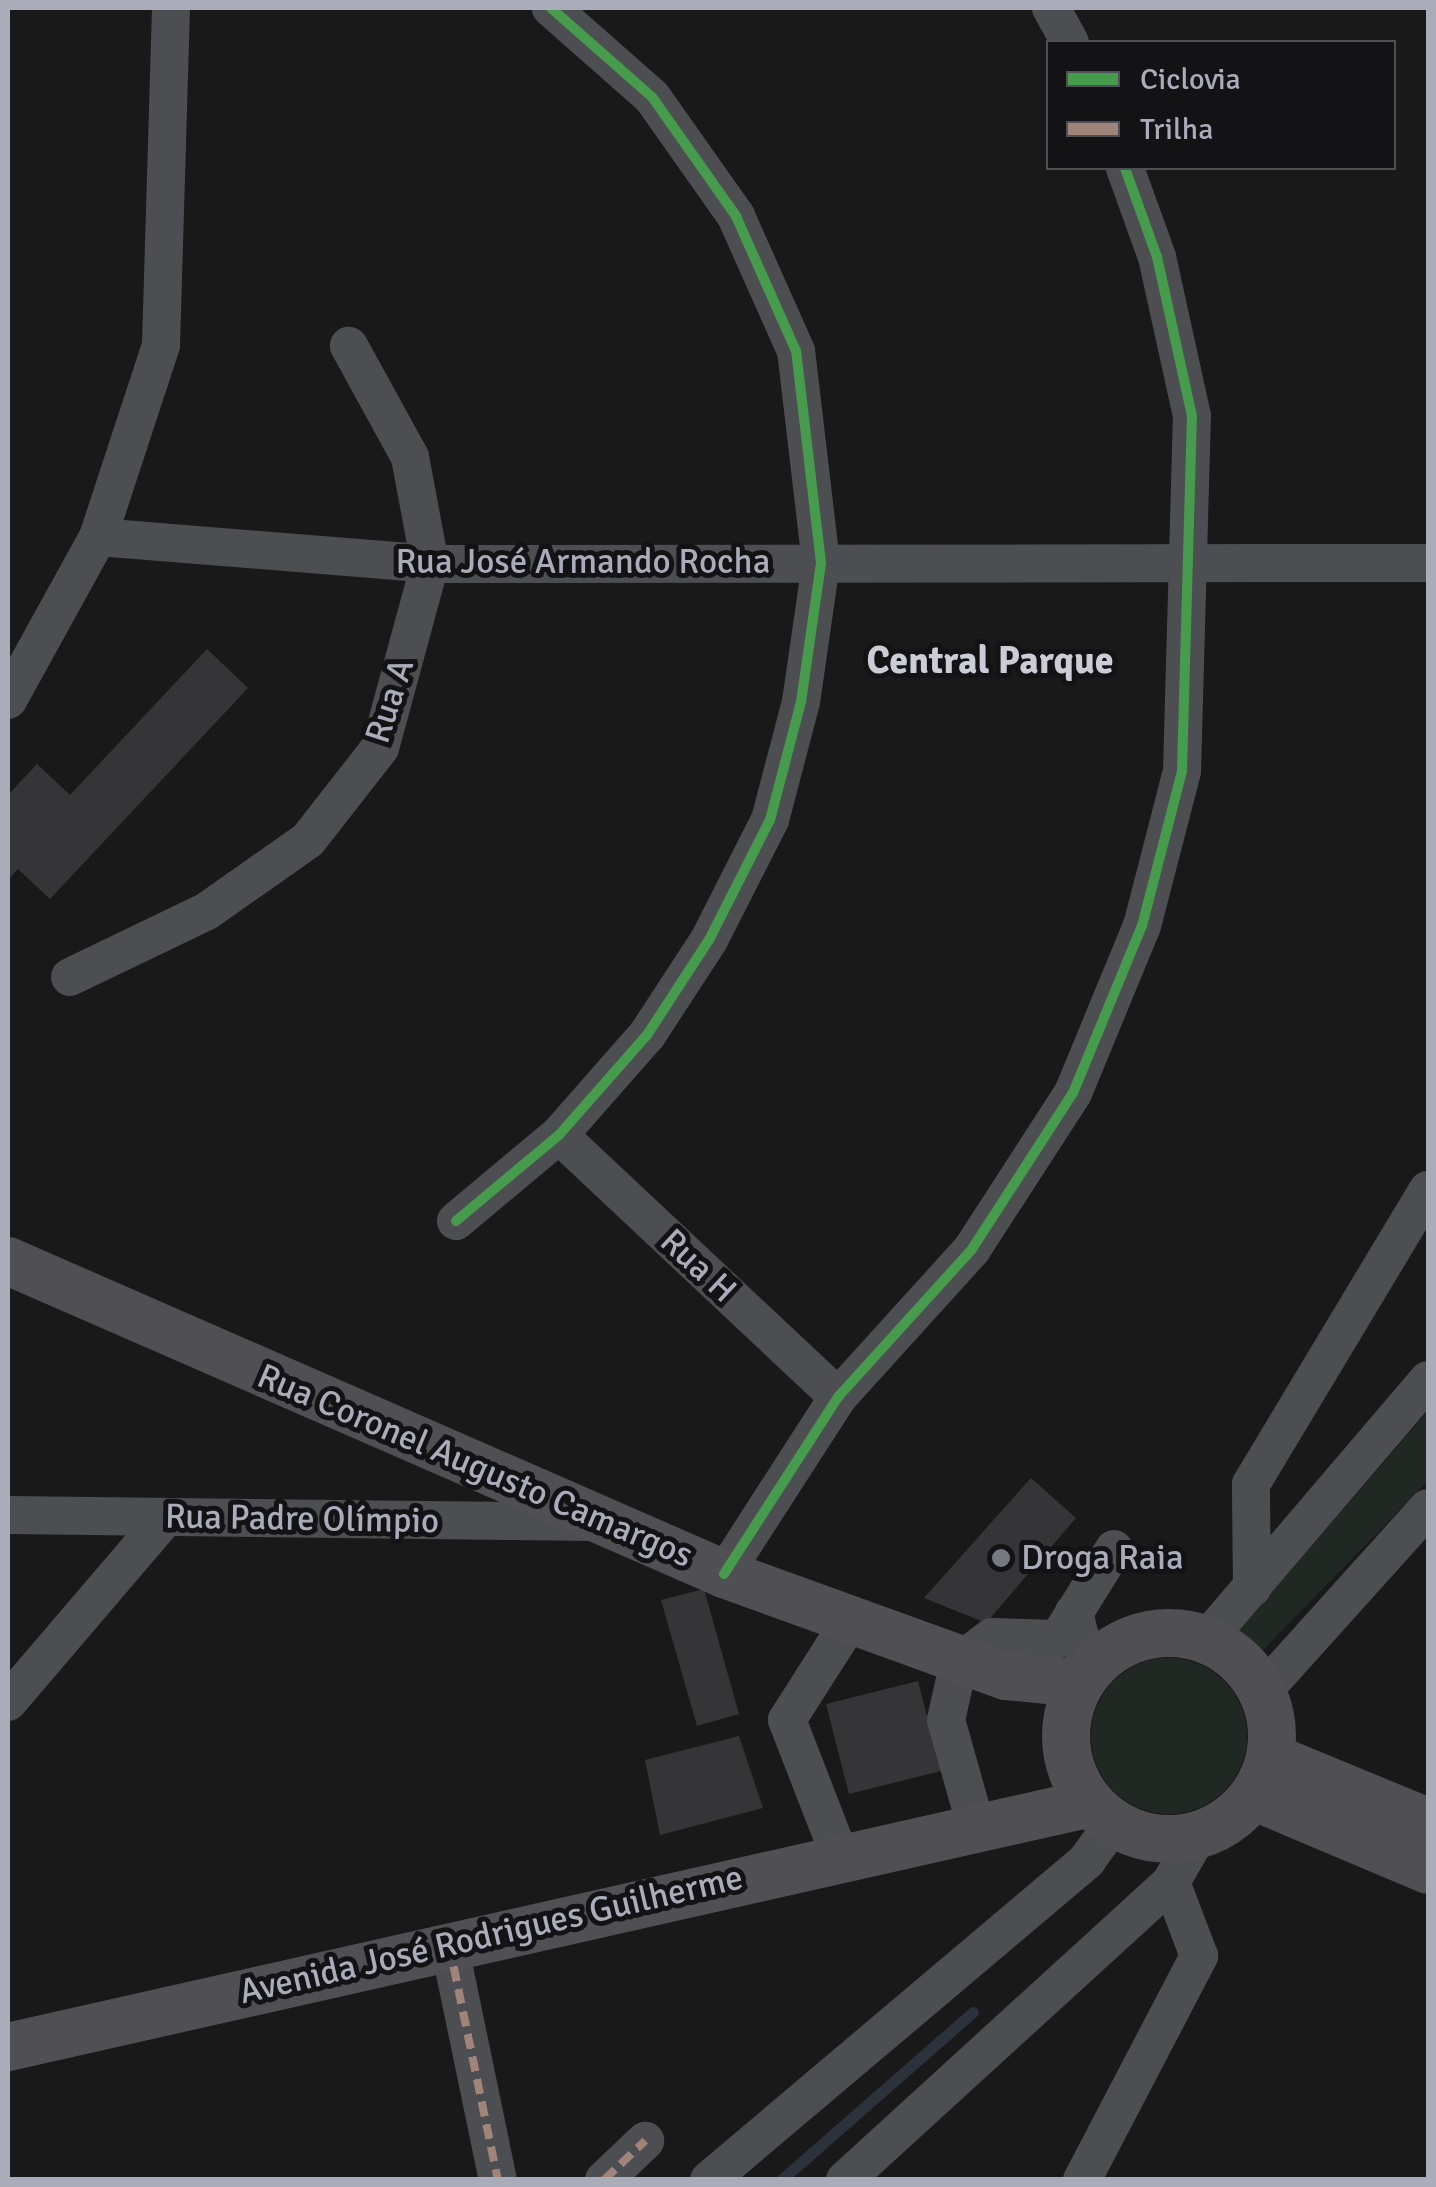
<!DOCTYPE html>
<html>
<head>
<meta charset="utf-8">
<style>
	body { margin:0 }
	#map { position:relative; width:1436px; height:2187px; overflow:hidden; background:#191919; font-family:Signika,sans-serif }
	div>[style] { position:absolute }
	[style*='--x'] { left:calc(var(--x)*1px); top:calc(var(--y)*1px); width:calc(var(--w)*1px); rotate:calc(var(--a)*1deg) }
	.green>* { inset:0; background:#202823 }
	.round { border-radius:50% }
	.stream>* { height:11px; margin:-5.5px; padding:0 5.5px; transform-origin:5.5px; border-radius:5.5px; background:#2b323b }
	.building>* { inset:0; background:#353537 }
	.minor>* { height:38px; margin:-19px; padding:0 19px; transform-origin:19px; border-radius:19px; background:#4d4e52 }
	.major>* { height:48px; margin:-24px; padding:0 24px; transform-origin:24px; border-radius:24px; background:#4f4f54 }
	.major>.ring { margin:-24px; padding:0; box-sizing:content-box; background:none; border:48px solid #4f4f54; border-radius:50% }
	.quiet>* { height:8px; margin-top:-4px; transform-origin:0; background:repeating-linear-gradient(90deg,#a18479 0 15px,transparent 0 23px) }
	.cycleway>* { height:10px; margin:-5px; padding:0 5px; transform-origin:5px; border-radius:5px; background:#469c4c }
	.dots>* { width:28px; height:28px; translate:-50% -50%; box-sizing:border-box; border:5px solid #131315; border-radius:50% }
	span { translate:-50% -50%; white-space:nowrap; text-align:center; line-height:1.15; -webkit-text-stroke:10px #131315; paint-order:stroke }
	.street-label { font-size:35px; color:#aaacba }
	.poi-label { font-size:35px; color:#aaacba }
	.left { translate:0 -50%; text-align:left }
	.neighbourhood-label { font-size:38px; color:#cbccd6; font-weight:700 }
	.frame { position:absolute; inset:0; border:10px solid #aaacba; pointer-events:none }
	.legend { position:absolute; left:1046px; top:40px; width:350px; height:130px; box-sizing:border-box; background:#131315; border:2px solid #4f5057; margin:0; padding:12px 18px; list-style:none; font-size:30px; color:#aaacba }
	.legend li { display:flex; align-items:center; gap:20px; height:50px }
	.legend b { width:50px; border:2px solid #4f5057 }
</style>
</head>
<body>
<div id="map">
	<div class="green">
		<div style="clip-path:polygon(1428px 1411px,1428px 1481px,1262px 1651px,1229px 1623px,1310px 1548px)"></div>
		<div class="round" style="left:1091px;top:1658px;width:156px;height:156px"></div>
	</div>
	<div class="stream">
		<div style="--x:781;--y:2180;--w:255;--a:-41.2"></div>
	</div>
	<div class="building">
		<div style="clip-path:polygon(207px 649px,248px 688px,50px 899px,18px 869px,8px 880px,8px 795px,37px 764px,70px 795px)"></div>
		<div style="clip-path:polygon(1031px 1478px,1076px 1518px,986px 1623px,924px 1598px)"></div>
		<div style="clip-path:polygon(704px 1589px,739px 1714px,697px 1726px,661px 1600px)"></div>
		<div style="clip-path:polygon(918px 1681px,941px 1771px,849px 1794px,826px 1704px)"></div>
		<div style="clip-path:polygon(739px 1736px,763px 1808px,660px 1835px,645px 1760px)"></div>
	</div>
	<div class="minor">
		<div style="--x:1051;--y:8;--w:39;--a:61"></div>
		<div style="--x:98;--y:537;--w:333;--a:4.6"></div>
		<div style="--x:430;--y:564;--w:998;--a:-0.06"></div>
		<div style="--x:8;--y:700;--w:186;--a:-61.1"></div>
		<div style="--x:98;--y:537;--w:202;--a:-71.8"></div>
		<div style="--x:161;--y:345;--w:337;--a:-88.3"></div>
		<div style="--x:70;--y:977;--w:152;--a:-25.7"></div>
		<div style="--x:207;--y:911;--w:123;--a:-35.1"></div>
		<div style="--x:308;--y:840;--w:117;--a:-52"></div>
		<div style="--x:380;--y:748;--w:191;--a:-74.8"></div>
		<div style="--x:430;--y:564;--w:109;--a:-100.6"></div>
		<div style="--x:410;--y:457;--w:127;--a:-118.8"></div>
		<div style="--x:559;--y:1135;--w:383;--a:43.2"></div>
		<div style="--x:456;--y:1221;--w:134;--a:-39.9"></div>
		<div style="--x:559;--y:1135;--w:133;--a:-48.7"></div>
		<div style="--x:647;--y:1035;--w:113;--a:-56.9"></div>
		<div style="--x:709;--y:940;--w:135;--a:-63.1"></div>
		<div style="--x:770;--y:820;--w:122;--a:-75.3"></div>
		<div style="--x:801;--y:702;--w:140;--a:-81.8"></div>
		<div style="--x:821;--y:563;--w:213;--a:-96.7"></div>
		<div style="--x:796;--y:351;--w:148;--a:-114"></div>
		<div style="--x:736;--y:216;--w:146;--a:-125.2"></div>
		<div style="--x:652;--y:97;--w:135;--a:-138.6"></div>
		<div style="--x:8;--y:1515;--w:587;--a:0.68"></div>
		<div style="--x:724;--y:1574;--w:211;--a:-57.2"></div>
		<div style="--x:838;--y:1397;--w:200;--a:-47.8"></div>
		<div style="--x:972;--y:1249;--w:186;--a:-57.1"></div>
		<div style="--x:1073;--y:1093;--w:181;--a:-67.6"></div>
		<div style="--x:1142;--y:926;--w:160;--a:-75.5"></div>
		<div style="--x:1182;--y:771;--w:355;--a:-88.4"></div>
		<div style="--x:1192;--y:416;--w:163;--a:-102.4"></div>
		<div style="--x:1157;--y:257;--w:95;--a:-109.8"></div>
		<div style="--x:1252;--y:1588;--w:104;--a:-90.6"></div>
		<div style="--x:1251;--y:1484;--w:343;--a:-59"></div>
		<div style="--x:1074;--y:1612;--w:60;--a:76.4"></div>
		<div style="--x:1206;--y:1640;--w:342;--a:-49.5"></div>
		<div style="--x:1263;--y:1691;--w:246;--a:-48"></div>
		<div style="--x:8;--y:1702;--w:242;--a:-49.5"></div>
		<div style="--x:975;--y:1823;--w:107;--a:-105.7"></div>
		<div style="--x:946;--y:1720;--w:59;--a:-77.4"></div>
		<div style="--x:959;--y:1662;--w:41;--a:-37.1"></div>
		<div style="--x:992;--y:1637;--w:66;--a:1.7"></div>
		<div style="--x:1058;--y:1639;--w:106;--a:-58.1"></div>
		<div style="--x:839;--y:1854;--w:144;--a:-111.2"></div>
		<div style="--x:787;--y:1720;--w:117;--a:-57.5"></div>
		<div style="--x:449;--y:1944;--w:241;--a:78.3"></div>
		<div style="--x:604;--y:2180;--w:57;--a:-43.6"></div>
		<div style="--x:709;--y:2180;--w:495;--a:-40.2"></div>
		<div style="--x:1087;--y:1860;--w:46;--a:-53.9"></div>
		<div style="--x:845;--y:2180;--w:442;--a:-42.4"></div>
		<div style="--x:1171;--y:1882;--w:52;--a:-60"></div>
		<div style="--x:1082;--y:2180;--w:253;--a:-62.4"></div>
		<div style="--x:1199;--y:1956;--w:79;--a:-110.7"></div>
	</div>
	<div class="major">
		<div style="--x:8;--y:1261;--w:781;--a:23.61"></div>
		<div style="--x:724;--y:1574;--w:300;--a:19.9"></div>
		<div style="--x:1006;--y:1676;--w:72;--a:5.6"></div>
		<div class="ring" style="left:1066px;top:1633px;width:158px;height:158px"></div>
		<div style="--x:1270;--y:1757;--w:171;--a:22.4"></div>
		<div style="--x:1253;--y:1796;--w:190;--a:22.9"></div>
		<div style="--x:8;--y:2047;--w:1110;--a:-12.7"></div>
	</div>
	<div class="quiet">
		<div style="--x:449;--y:1944;--w:241;--a:78.3"></div>
		<div style="--x:604;--y:2180;--w:57;--a:-43.6"></div>
	</div>
	<div class="cycleway">
		<div style="--x:456;--y:1221;--w:134;--a:-39.9"></div>
		<div style="--x:559;--y:1135;--w:133;--a:-48.7"></div>
		<div style="--x:647;--y:1035;--w:113;--a:-56.9"></div>
		<div style="--x:709;--y:940;--w:135;--a:-63.1"></div>
		<div style="--x:770;--y:820;--w:122;--a:-75.3"></div>
		<div style="--x:801;--y:702;--w:140;--a:-81.8"></div>
		<div style="--x:821;--y:563;--w:213;--a:-96.7"></div>
		<div style="--x:796;--y:351;--w:148;--a:-114"></div>
		<div style="--x:736;--y:216;--w:146;--a:-125.2"></div>
		<div style="--x:652;--y:97;--w:135;--a:-138.6"></div>
		<div style="--x:724;--y:1574;--w:211;--a:-57.2"></div>
		<div style="--x:838;--y:1397;--w:200;--a:-47.8"></div>
		<div style="--x:972;--y:1249;--w:186;--a:-57.1"></div>
		<div style="--x:1073;--y:1093;--w:181;--a:-67.6"></div>
		<div style="--x:1142;--y:926;--w:160;--a:-75.5"></div>
		<div style="--x:1182;--y:771;--w:355;--a:-88.4"></div>
		<div style="--x:1192;--y:416;--w:163;--a:-102.4"></div>
		<div style="--x:1157;--y:257;--w:95;--a:-109.8"></div>
	</div>
	<div class="dots">
		<div style="left:1001px;top:1558px;background:#777982"></div>
	</div>
	<div class="street-label">
		<span style="left:583px;top:562px">Rua José Armando Rocha</span>
		<span style="left:390px;top:701px;rotate:-72deg">Rua A</span>
		<span style="left:698px;top:1266px;rotate:43deg">Rua H</span>
		<span style="left:475px;top:1466px;rotate:23deg">Rua Coronel Augusto Camargos</span>
		<span style="left:302px;top:1519px;rotate:1deg">Rua Padre Olímpio</span>
		<span style="left:491px;top:1935px;rotate:-13deg">Avenida José Rodrigues Guilherme</span>
	</div>
	<div class="poi-label">
		<span class="left" style="left:1021px;top:1558px">Droga Raia</span>
	</div>
	<div class="neighbourhood-label">
		<span style="left:990px;top:661px">Central Parque</span>
	</div>
	<div class="frame"></div>
	<ul class="legend">
	<li><b style="height:12px;background:#469c4c"></b>Ciclovia</li>
	<li><b style="height:12px;background:#a18479"></b>Trilha</li>
	</ul>
</div>
</body>
</html>
